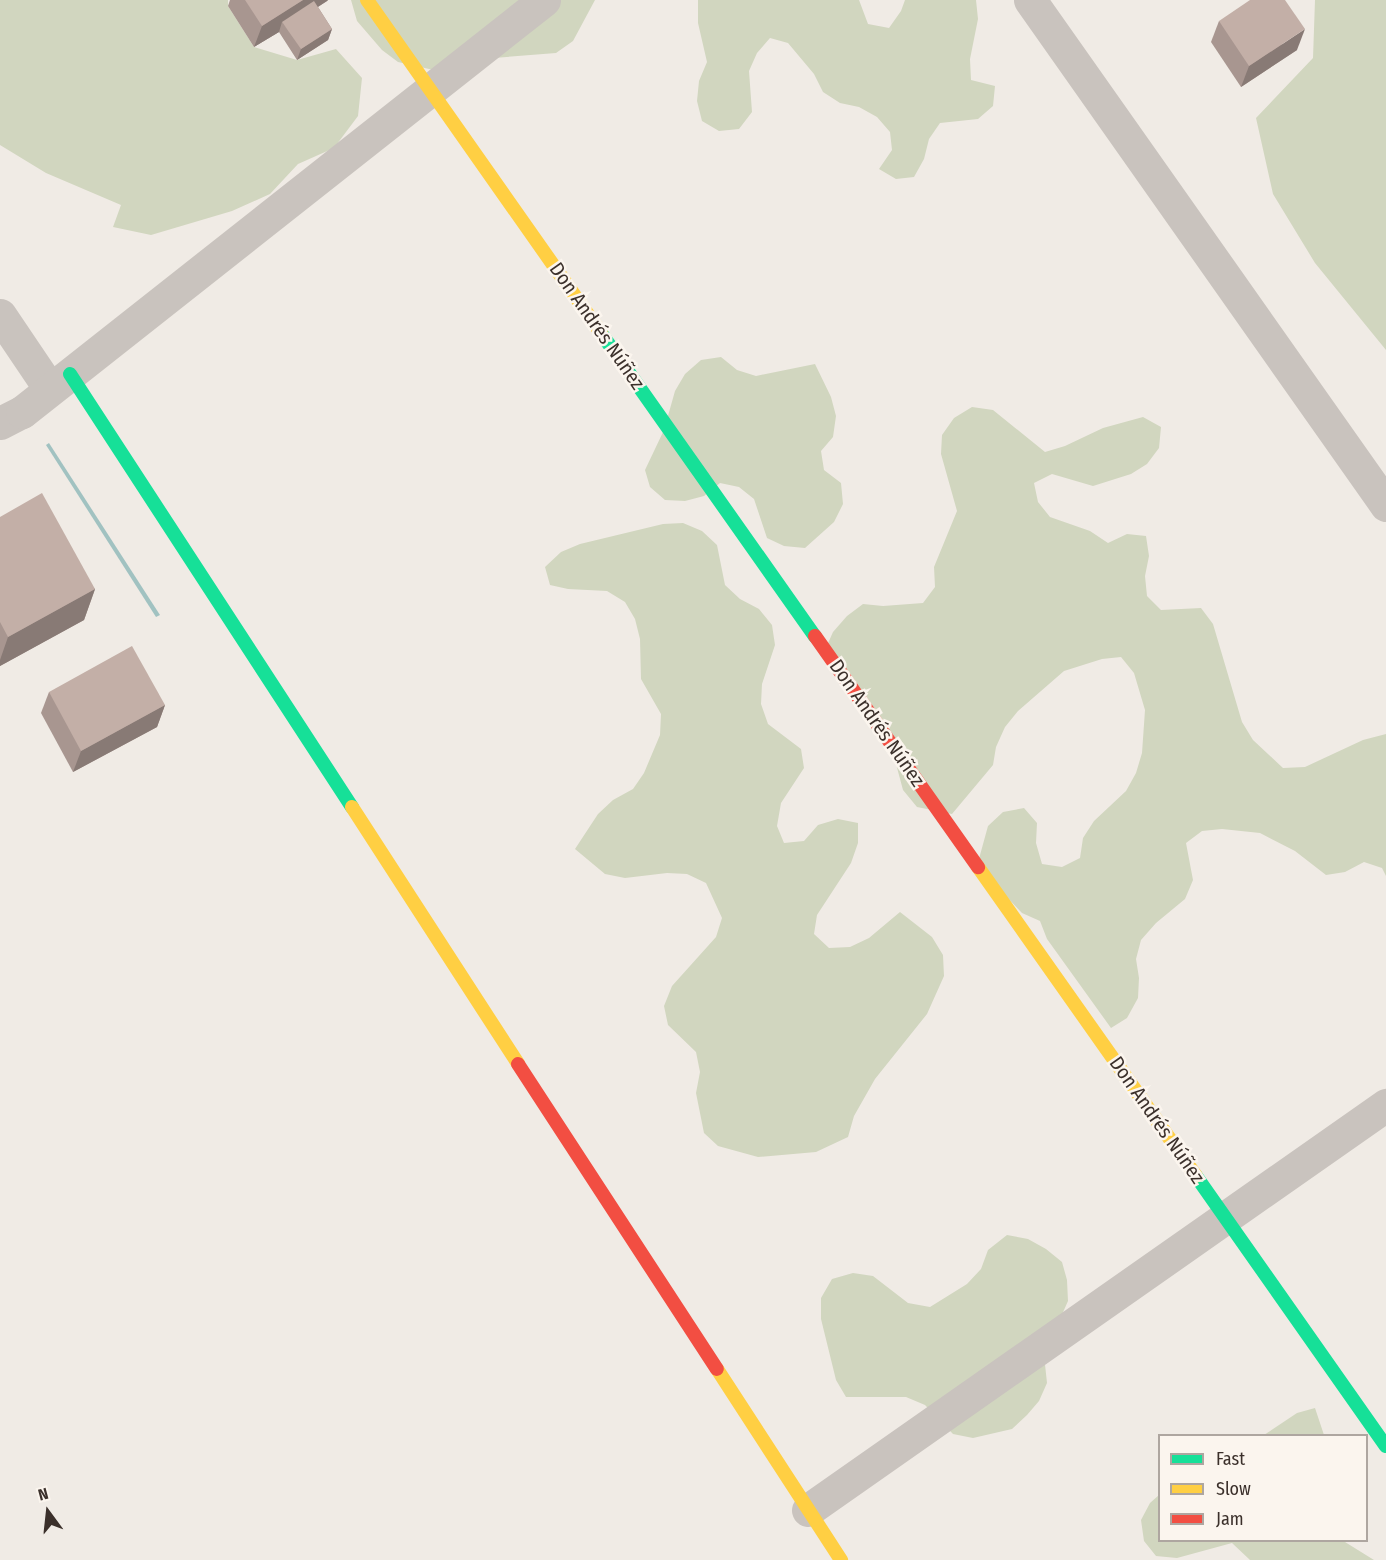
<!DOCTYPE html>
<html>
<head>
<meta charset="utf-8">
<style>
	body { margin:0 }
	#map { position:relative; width:1386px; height:1560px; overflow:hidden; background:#f0ebe5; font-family:"Fira Sans Condensed",sans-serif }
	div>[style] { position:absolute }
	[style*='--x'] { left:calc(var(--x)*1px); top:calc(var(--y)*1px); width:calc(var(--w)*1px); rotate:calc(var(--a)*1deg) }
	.green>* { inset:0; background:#d1d6bf }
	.water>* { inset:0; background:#a1c2c1 }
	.street>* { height:33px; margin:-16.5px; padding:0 16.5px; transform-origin:16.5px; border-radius:16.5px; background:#c9c3be }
	.fast>* { height:14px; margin:-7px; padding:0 7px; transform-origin:7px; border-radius:7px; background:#16e098 }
	.slow>* { height:14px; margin:-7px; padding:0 7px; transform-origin:7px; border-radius:7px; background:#ffcf43 }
	.jam>* { height:14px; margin:-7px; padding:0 7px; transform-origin:7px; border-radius:7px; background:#f24e42 }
	.wall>* { inset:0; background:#a89690 }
	.shaded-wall>* { inset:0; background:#887a75 }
	.building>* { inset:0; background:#c3afa7 }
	span { translate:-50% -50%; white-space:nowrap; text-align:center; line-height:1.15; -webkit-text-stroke:5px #fbf5ee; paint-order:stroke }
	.street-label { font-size:20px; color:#3b302b }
	.legend { position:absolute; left:1158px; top:1434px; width:210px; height:108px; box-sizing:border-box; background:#fbf5ee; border:2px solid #aea6a0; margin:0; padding:8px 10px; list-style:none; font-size:18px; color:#3b302b }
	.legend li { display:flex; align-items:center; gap:12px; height:30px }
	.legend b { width:30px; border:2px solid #aea6a0 }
	.north { position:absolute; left:18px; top:1482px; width:60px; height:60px; -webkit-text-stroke:4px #fbf5ee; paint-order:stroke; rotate:345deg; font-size:16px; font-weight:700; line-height:24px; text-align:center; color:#3b302b }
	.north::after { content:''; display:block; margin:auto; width:21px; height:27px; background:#3b302b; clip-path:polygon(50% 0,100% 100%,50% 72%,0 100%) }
</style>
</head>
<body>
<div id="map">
	<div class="green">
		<div style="clip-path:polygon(0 0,228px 0,228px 6px,254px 47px,297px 60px,336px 49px,362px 78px,358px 116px,334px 148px,298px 164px,270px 194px,232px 211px,151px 235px,113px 227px,121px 205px,46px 173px,0 145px)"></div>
		<div style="clip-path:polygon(351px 0,595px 0,573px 41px,556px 53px,494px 58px,438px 71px,398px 62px,382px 50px,357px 21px)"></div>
		<div style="clip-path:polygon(698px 0,859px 0,868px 24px,889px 28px,901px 11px,905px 0,976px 0,978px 19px,970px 59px,971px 80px,995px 86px,993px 106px,978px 119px,940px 123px,929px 139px,924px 159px,914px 177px,896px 179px,879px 169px,892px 150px,890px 132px,877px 117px,859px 107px,840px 103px,823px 92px,814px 74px,788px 43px,770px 38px,757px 53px,749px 71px,752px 112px,739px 129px,719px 131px,702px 121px,697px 101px,699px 81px,707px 62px,698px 23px)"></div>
		<div style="clip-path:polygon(1315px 0,1386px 0,1386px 350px,1315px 263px,1273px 194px,1256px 118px,1313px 58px)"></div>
		<div style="clip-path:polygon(721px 357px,737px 370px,756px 376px,815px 364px,831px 397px,836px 416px,833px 437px,821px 451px,824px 470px,841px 483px,843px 504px,834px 522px,805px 548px,784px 546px,767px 538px,754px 499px,739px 487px,720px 483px,704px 496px,685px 501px,665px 500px,650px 487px,645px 470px,664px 430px,675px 391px,685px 374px,701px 360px)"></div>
		<div style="clip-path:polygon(972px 407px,993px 410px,1045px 452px,1065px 446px,1103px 428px,1143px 417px,1161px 427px,1159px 448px,1147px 464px,1131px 474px,1093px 486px,1052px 474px,1034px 483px,1038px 502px,1050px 517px,1090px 531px,1108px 543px,1127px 534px,1146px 536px,1149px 556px,1145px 576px,1147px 596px,1161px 610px,1201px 608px,1213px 624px,1242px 722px,1253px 740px,1283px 768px,1305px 767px,1363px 740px,1386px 734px,1386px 876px,1382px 868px,1364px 862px,1345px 872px,1326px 875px,1295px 851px,1260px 833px,1222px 829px,1202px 831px,1186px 843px,1193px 880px,1185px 899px,1156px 923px,1141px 940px,1136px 959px,1139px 978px,1138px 998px,1127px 1018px,1111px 1028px,1047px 939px,1040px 921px,1022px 913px,977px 866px,988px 826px,1003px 812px,1024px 808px,1037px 823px,1036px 843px,1042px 864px,1062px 867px,1080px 858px,1083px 838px,1094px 821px,1126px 791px,1136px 773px,1142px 753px,1145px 710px,1134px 673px,1121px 657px,1102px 659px,1064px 671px,1018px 711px,1005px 727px,996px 747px,993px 765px,952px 814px,917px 807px,903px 790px,892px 749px,825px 650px,833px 632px,847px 616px,863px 604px,883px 606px,923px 603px,935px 587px,934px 567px,957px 511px,941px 454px,942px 435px,954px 418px)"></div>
		<div style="clip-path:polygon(683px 523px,702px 531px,717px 545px,725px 585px,740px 599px,759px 609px,772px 625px,775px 645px,762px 684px,761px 704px,768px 724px,801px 749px,804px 768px,781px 803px,777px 826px,784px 843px,804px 841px,818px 825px,838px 819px,858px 823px,858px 843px,851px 863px,817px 915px,814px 934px,829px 948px,850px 947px,869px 938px,900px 912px,932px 937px,943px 955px,944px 976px,927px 1014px,875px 1079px,854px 1116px,848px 1137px,816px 1152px,758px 1157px,718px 1146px,704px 1133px,696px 1093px,700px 1072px,696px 1052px,668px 1025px,664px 1006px,672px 986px,716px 937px,722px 918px,706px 883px,687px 874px,667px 873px,625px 878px,605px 874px,575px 849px,598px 814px,613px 800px,633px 789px,644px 773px,660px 735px,661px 714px,641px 679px,640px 639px,635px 619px,625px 602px,607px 591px,568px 589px,550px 585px,545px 567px,561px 552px,580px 544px,663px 524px)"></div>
		<div style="clip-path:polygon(1007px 1235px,1028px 1239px,1046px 1249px,1062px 1262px,1067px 1280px,1068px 1301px,1044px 1355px,1047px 1383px,1039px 1401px,1027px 1415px,1012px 1429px,973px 1438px,953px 1434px,925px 1405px,906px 1397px,846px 1397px,836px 1380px,821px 1319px,821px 1298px,832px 1279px,853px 1273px,873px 1276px,908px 1303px,930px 1307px,967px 1284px,981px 1269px,988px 1250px)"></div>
		<div style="clip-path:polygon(1315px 1408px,1324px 1435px,1264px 1435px,1297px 1413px)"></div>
		<div style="clip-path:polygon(1159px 1495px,1160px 1540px,1345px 1542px,1374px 1560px,1250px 1560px,1232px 1543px,1177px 1558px,1156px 1556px,1144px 1541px,1141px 1520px,1150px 1503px)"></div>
	</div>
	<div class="water">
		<div style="clip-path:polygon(49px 443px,160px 615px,156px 617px,46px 445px)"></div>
	</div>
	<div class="street">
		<div style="--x:1030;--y:0;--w:618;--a:54.82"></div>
		<div style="--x:0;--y:315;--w:89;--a:56"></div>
		<div style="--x:0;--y:423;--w:25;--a:-27"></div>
		<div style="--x:22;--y:412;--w:665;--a:-38.28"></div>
		<div style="--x:808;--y:1510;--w:706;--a:-35.02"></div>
	</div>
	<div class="fast">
		<div style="--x:601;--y:333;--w:371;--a:54.8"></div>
		<div style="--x:70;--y:374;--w:517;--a:56.93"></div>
		<div style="--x:1196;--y:1176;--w:330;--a:54.9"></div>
	</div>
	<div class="slow">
		<div style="--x:367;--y:0;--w:407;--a:54.9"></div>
		<div style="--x:352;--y:807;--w:306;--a:57.1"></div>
		<div style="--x:978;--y:867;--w:378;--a:54.8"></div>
		<div style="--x:717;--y:1369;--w:228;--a:57"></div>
	</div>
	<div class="jam">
		<div style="--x:815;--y:636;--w:283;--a:54.8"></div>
		<div style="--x:518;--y:1064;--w:364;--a:56.9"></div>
	</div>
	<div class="wall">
		<div style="clip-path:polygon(230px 0,328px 0,327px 1px,318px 7px,332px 29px,328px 40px,297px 60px,279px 32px,254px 47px,228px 6px)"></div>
		<div style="clip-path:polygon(1219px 21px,1297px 50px,1241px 87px,1211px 42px)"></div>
		<div style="clip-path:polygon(0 517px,95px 589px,84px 620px,0 666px)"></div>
		<div style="clip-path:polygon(49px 692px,165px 705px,157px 727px,73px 772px,41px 713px)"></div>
	</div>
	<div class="shaded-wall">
		<div style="clip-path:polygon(303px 0,328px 0,327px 1px,286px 27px,282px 22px,279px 32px,254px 47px,262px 26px)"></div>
		<div style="clip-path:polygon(332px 29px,328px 40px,297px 60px,301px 49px)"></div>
		<div style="clip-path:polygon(1305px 29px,1297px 50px,1241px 87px,1249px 66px)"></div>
		<div style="clip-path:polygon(95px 589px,84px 620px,0 666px,0 660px,8px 637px)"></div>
		<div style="clip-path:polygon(165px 705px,157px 727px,73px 772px,81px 751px)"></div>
	</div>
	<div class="building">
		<div style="clip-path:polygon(245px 0,303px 0,262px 26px)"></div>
		<div style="clip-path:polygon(1250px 0,1285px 0,1305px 29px,1249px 66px,1219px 21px)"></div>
		<div style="clip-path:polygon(314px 1px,332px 29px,301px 49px,282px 22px)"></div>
		<div style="clip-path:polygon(42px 493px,95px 589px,8px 637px,0 622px,0 517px)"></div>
		<div style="clip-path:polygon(132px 646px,165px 705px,81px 751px,49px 692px)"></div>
	</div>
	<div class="street-label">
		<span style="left:597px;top:326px;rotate:55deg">Don Andrés Núñez</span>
		<span style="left:877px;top:723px;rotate:55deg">Don Andrés Núñez</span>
		<span style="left:1157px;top:1120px;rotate:55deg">Don Andrés Núñez</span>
	</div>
	<ul class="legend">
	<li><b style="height:8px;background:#16e098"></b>Fast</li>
	<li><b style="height:8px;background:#ffcf43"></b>Slow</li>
	<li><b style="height:8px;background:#f24e42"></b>Jam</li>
	</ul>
	<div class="north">N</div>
</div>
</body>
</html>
